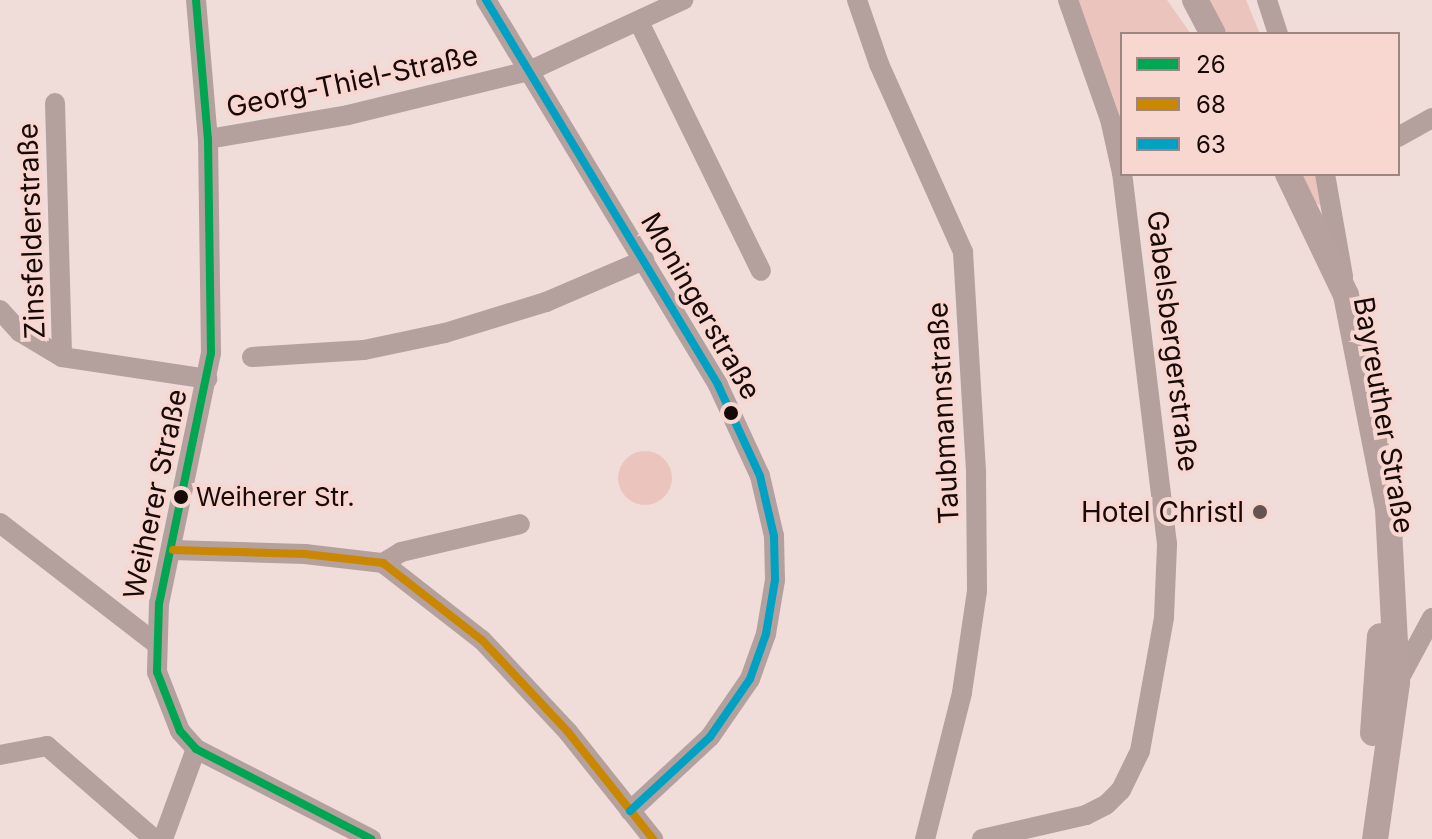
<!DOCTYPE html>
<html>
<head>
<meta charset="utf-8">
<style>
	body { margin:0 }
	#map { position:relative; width:1432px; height:839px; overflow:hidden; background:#f0ddda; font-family:Inter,sans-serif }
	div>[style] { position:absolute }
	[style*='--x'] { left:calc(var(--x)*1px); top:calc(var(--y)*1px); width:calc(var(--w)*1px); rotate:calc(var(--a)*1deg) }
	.green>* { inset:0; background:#ebc4bd }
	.round { border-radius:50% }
	.minor>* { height:20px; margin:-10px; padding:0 10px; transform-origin:10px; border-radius:10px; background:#b4a19d }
	.major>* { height:26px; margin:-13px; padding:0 13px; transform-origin:13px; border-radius:13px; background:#b6a19e }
	.bus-1>* { height:8px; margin:-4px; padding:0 4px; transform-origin:4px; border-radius:4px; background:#00a651 }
	.bus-2>* { height:8px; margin:-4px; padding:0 4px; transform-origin:4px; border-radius:4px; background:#ca8702 }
	.bus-3>* { height:8px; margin:-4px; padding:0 4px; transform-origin:4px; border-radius:4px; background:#01a1c4 }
	.dots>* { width:22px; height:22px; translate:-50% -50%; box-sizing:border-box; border:4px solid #f9d7d1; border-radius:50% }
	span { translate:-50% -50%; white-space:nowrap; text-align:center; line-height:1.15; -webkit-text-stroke:8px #f9d7d1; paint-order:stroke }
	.bus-label { font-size:26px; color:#170a08 }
	.left { translate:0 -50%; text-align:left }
	.street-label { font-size:28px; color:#170a08 }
	.poi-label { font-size:28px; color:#170a08 }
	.right { translate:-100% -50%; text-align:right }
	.legend { position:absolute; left:1120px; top:32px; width:280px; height:144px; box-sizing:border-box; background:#f9d7d1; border:2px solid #9f8581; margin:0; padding:10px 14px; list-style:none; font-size:24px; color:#170a08 }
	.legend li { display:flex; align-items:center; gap:16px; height:40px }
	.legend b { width:40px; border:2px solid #9f8581 }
</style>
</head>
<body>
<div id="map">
	<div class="green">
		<div style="clip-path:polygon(1069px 0,1167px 0,1191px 34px,1122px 34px,1122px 154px)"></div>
		<div style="clip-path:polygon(1208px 0,1246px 0,1260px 34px,1225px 34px)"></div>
		<div style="clip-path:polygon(1300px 174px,1319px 174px,1322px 207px,1314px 202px)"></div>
		<div class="round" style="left:618px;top:451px;width:54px;height:54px"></div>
	</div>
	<div class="minor">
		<div style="--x:196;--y:0;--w:140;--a:85.1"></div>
		<div style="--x:208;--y:139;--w:214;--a:89.2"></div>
		<div style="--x:211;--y:353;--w:255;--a:101.7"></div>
		<div style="--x:159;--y:603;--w:69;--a:91.7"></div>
		<div style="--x:157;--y:672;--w:63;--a:68.7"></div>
		<div style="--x:180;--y:731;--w:24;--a:48"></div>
		<div style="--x:196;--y:749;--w:197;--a:27.2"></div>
		<div style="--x:486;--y:0;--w:449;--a:58.9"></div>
		<div style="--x:718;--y:385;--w:100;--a:65.2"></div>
		<div style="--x:760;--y:476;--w:62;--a:76.9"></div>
		<div style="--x:774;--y:536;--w:44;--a:88.7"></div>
		<div style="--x:775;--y:580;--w:55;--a:99.5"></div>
		<div style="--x:766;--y:634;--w:48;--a:109.6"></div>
		<div style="--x:750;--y:679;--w:70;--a:124.6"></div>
		<div style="--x:710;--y:737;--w:109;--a:137.2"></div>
		<div style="--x:857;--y:0;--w:68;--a:71"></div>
		<div style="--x:879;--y:64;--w:206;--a:65.9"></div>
		<div style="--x:963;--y:252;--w:222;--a:86.6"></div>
		<div style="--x:976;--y:474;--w:117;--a:89.5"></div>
		<div style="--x:977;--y:591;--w:103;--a:98.4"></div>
		<div style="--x:962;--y:693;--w:151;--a:104.2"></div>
		<div style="--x:1068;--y:0;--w:126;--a:70.6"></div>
		<div style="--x:1110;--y:119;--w:55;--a:77.5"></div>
		<div style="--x:1267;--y:0;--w:36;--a:72"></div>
		<div style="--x:639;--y:22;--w:277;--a:63.9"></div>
		<div style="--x:55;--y:103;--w:254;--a:88.4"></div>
		<div style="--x:1398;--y:137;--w:39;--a:-29"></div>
		<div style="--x:208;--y:139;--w:142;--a:-9.7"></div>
		<div style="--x:348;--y:115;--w:186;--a:-13.7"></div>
		<div style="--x:529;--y:71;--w:170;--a:-24.8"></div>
		<div style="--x:1325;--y:174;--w:104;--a:80"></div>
		<div style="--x:0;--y:310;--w:30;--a:48"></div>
		<div style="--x:20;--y:332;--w:49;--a:30.8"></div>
		<div style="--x:62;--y:357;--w:147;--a:8.6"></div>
		<div style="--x:252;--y:357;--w:112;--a:-3.6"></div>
		<div style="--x:364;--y:350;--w:83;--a:-11.9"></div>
		<div style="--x:445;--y:333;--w:106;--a:-17.1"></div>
		<div style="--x:546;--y:302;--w:107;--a:-23.2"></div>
		<div style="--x:0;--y:523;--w:196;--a:37.7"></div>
		<div style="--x:173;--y:550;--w:132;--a:1.7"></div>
		<div style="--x:305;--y:554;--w:79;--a:6.6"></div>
		<div style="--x:383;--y:563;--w:125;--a:37.9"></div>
		<div style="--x:482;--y:640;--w:126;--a:46.9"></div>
		<div style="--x:568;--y:732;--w:137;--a:51.5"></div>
		<div style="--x:383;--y:563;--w:21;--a:-31"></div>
		<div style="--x:401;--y:552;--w:122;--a:-13.2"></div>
		<div style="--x:1397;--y:683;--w:74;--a:-61.7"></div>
		<div style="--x:0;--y:755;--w:48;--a:-10.8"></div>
		<div style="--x:47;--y:746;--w:142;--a:41"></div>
		<div style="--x:163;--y:839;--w:96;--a:-69.9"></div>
		<div style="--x:982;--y:839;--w:107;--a:-13"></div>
		<div style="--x:1086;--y:815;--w:22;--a:-27"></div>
		<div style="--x:1106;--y:805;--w:21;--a:-45"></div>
		<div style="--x:1121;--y:790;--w:43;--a:-64"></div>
		<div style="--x:1140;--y:751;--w:136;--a:-79.8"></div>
		<div style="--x:1164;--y:617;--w:73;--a:-87.6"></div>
		<div style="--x:1167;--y:544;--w:373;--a:-96.9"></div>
	</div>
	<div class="major">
		<div style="--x:1195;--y:0;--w:38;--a:62"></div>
		<div style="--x:1288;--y:174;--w:134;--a:64.4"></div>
		<div style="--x:1346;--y:295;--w:218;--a:78.9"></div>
		<div style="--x:1388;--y:509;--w:174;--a:87"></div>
		<div style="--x:1397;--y:683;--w:158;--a:98"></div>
		<div style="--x:1373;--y:733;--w:97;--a:-85.9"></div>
	</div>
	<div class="bus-1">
		<div style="--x:196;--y:0;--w:140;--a:85.1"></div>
		<div style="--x:208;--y:139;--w:214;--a:89.2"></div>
		<div style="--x:211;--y:353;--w:255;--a:101.7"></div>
		<div style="--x:159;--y:603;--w:69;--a:91.7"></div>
		<div style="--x:157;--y:672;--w:63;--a:68.7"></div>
		<div style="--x:180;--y:731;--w:24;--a:48"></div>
		<div style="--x:196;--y:749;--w:197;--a:27.2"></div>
	</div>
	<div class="bus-2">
		<div style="--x:173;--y:550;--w:132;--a:1.7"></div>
		<div style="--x:305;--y:554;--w:79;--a:6.6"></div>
		<div style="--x:383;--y:563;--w:125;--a:37.9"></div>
		<div style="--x:482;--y:640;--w:126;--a:46.9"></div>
		<div style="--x:568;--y:732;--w:137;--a:51.5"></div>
	</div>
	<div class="bus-3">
		<div style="--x:486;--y:0;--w:449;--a:58.9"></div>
		<div style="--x:718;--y:385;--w:100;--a:65.2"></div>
		<div style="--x:760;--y:476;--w:62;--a:76.9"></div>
		<div style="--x:774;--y:536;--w:44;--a:88.7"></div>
		<div style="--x:775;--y:580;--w:55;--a:99.5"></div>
		<div style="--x:766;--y:634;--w:48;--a:109.6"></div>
		<div style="--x:750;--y:679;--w:70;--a:124.6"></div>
		<div style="--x:710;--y:737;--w:109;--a:137.2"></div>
	</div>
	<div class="dots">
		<div style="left:731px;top:413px;background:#170a08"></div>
		<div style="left:181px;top:497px;background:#170a08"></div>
		<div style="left:1260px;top:512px;background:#635452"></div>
	</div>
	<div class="bus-label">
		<span class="left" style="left:196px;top:497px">Weiherer Str.</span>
	</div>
	<div class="street-label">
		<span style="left:352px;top:81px;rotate:-12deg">Georg-Thiel-Straße</span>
		<span style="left:31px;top:231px;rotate:-92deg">Zinsfelderstraße</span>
		<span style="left:701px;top:306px;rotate:60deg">Moningerstraße</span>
		<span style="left:1173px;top:341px;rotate:83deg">Gabelsbergerstraße</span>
		<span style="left:943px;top:413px;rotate:-93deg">Taubmannstraße</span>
		<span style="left:1384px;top:415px;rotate:80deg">Bayreuther Straße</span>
		<span style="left:155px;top:494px;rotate:-78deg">Weiherer Straße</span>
	</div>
	<div class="poi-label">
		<span class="right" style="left:1244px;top:512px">Hotel Christl</span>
	</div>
	<ul class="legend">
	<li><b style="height:10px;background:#00a651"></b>26</li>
	<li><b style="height:10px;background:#ca8702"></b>68</li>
	<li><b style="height:10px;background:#01a1c4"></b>63</li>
	</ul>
</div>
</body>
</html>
